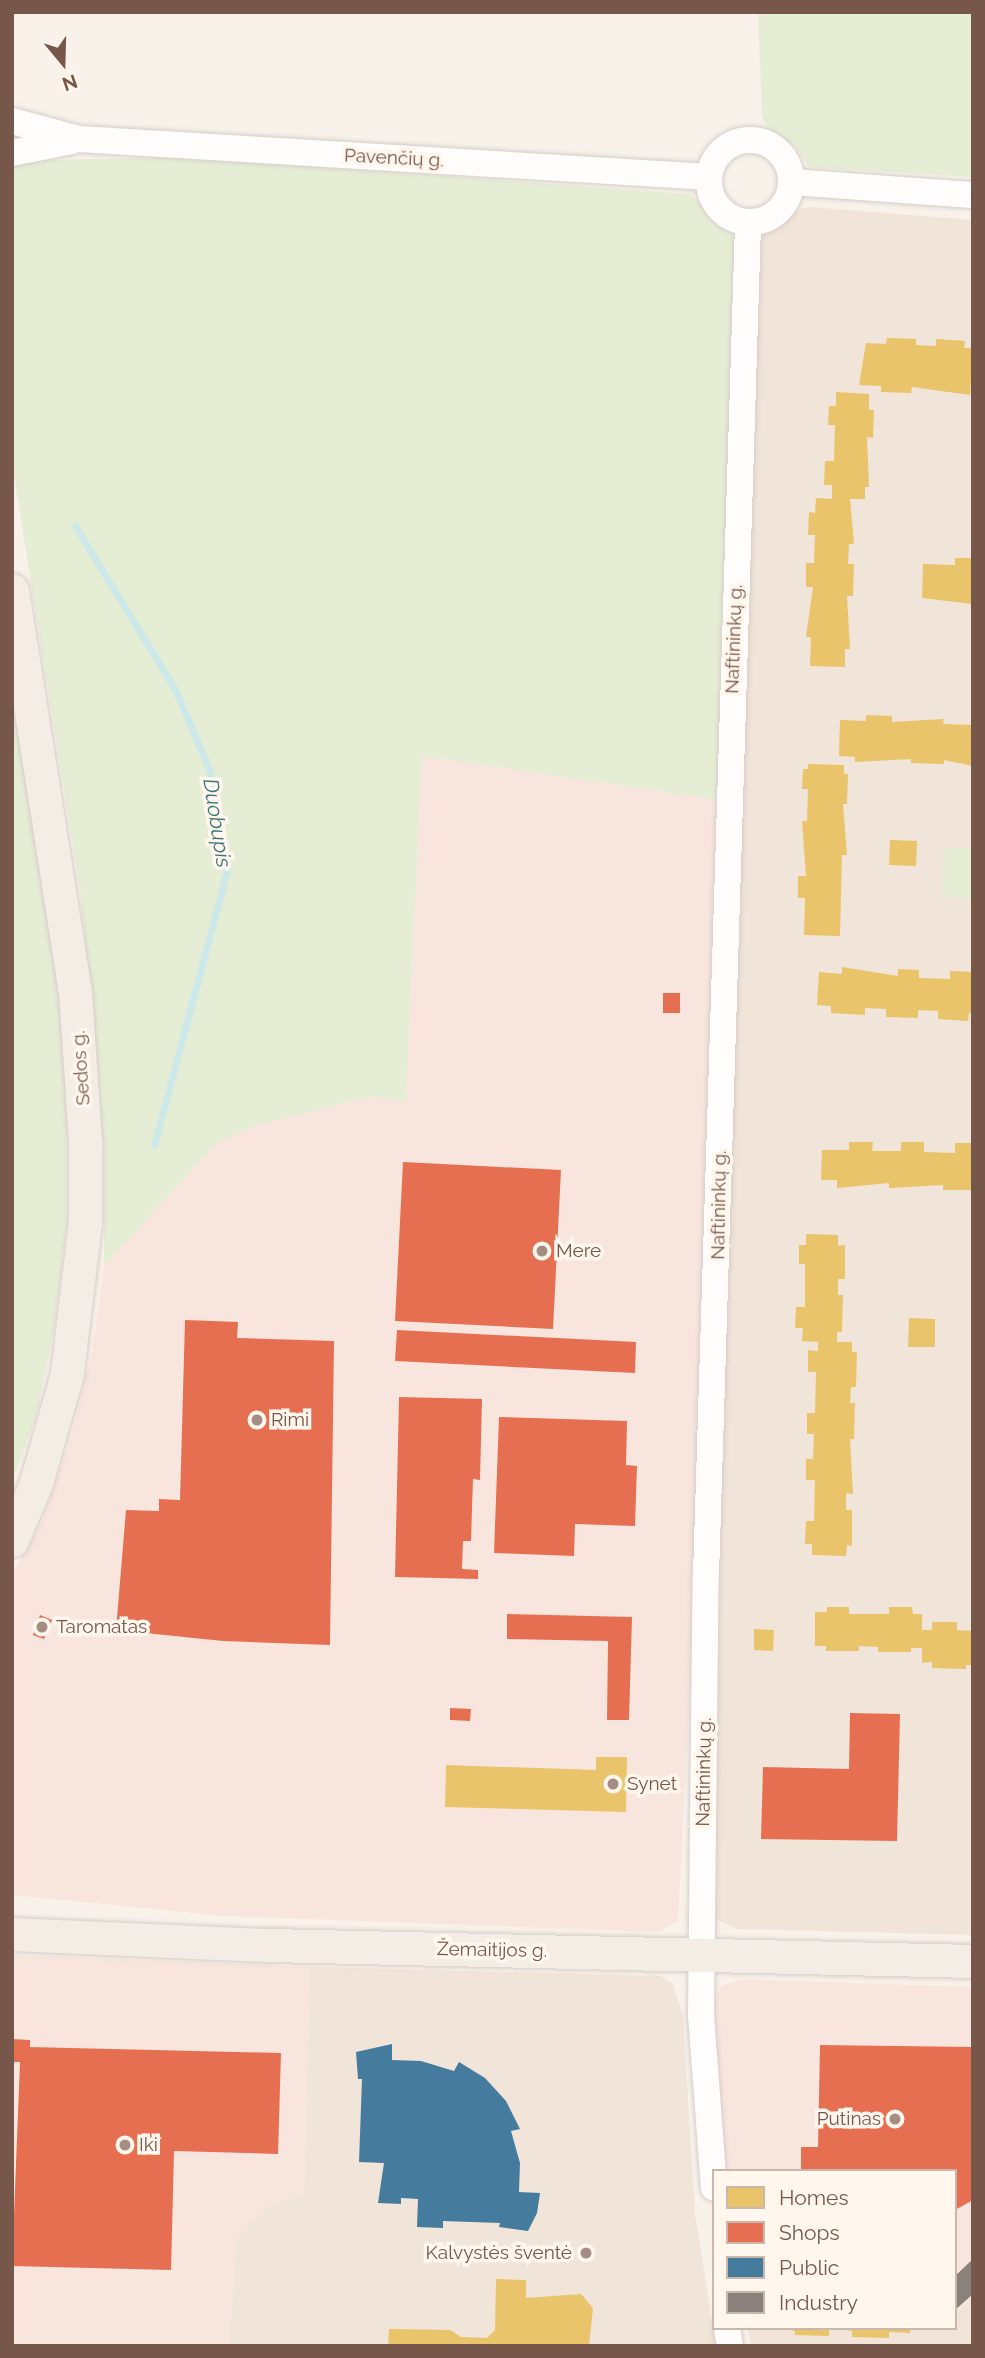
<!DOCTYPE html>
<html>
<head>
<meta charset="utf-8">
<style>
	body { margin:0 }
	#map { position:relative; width:985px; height:2358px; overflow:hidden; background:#f8f2eb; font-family:Raleway,sans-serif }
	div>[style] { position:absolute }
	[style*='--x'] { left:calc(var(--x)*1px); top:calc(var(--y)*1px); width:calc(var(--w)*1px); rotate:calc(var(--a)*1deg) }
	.residential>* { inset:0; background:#f1e4d8 }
	.commercial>* { inset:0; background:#f8e6de }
	.green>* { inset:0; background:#e5eed5 }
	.homes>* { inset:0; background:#e9c46a }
	.shops>* { inset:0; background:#e76f51 }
	.public>* { inset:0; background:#457b9d }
	.industry>* { inset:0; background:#8a817c }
	.stream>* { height:7px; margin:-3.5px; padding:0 3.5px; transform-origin:3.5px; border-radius:3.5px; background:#cce8e8 }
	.roads { filter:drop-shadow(0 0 2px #d6cdc8) drop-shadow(0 0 2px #d6cdc8) }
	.minor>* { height:26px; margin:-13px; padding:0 13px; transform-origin:13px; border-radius:13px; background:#fefdfc }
	.minor>.ring { margin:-13px; padding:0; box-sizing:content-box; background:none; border:26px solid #fefdfc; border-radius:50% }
	.major>* { height:33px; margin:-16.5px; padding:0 16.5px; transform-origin:16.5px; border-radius:16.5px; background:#f3ede5 }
	.dots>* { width:19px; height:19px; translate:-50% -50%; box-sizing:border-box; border:4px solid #fff7ed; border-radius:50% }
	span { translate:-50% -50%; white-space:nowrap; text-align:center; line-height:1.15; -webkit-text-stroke:7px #fff7ed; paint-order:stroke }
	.street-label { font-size:19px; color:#77574a }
	.poi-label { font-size:19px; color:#77574a }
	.left { translate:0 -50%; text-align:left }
	.right { translate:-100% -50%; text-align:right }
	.water-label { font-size:21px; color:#3c767c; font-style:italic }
	.frame { position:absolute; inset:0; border:14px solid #77574a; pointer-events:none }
	.legend { position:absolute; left:712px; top:2169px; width:245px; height:161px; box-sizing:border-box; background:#fff7ed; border:2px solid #c9b7ac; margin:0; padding:9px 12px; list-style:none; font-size:21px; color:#77574a }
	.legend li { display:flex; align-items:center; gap:14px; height:35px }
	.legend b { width:35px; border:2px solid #c9b7ac }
	.north { position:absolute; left:28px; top:28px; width:70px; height:70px; -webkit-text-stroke:5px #fff7ed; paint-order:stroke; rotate:161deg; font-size:19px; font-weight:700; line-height:28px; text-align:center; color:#77574a }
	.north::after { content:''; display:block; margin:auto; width:24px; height:32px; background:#77574a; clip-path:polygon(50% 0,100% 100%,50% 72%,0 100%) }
</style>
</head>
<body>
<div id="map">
	<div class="residential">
		<div style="clip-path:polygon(809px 207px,973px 220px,973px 1935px,738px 1929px,715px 1919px,718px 1555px,761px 240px,778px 215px)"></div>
		<div style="clip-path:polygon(310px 1967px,660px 1976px,673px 1984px,683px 2016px,695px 2214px,716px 2346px,229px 2346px,237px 2237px,267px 2207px,304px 2194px)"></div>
		<div style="clip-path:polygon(973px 2298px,973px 2346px,751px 2346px,747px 2328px,955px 2328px,955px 2314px)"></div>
	</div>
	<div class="commercial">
		<div style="clip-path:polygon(422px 756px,719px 800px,692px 1651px,678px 1921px,658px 1932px,225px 1916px,12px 1895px,12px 1574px,39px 1528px,72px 1436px,92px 1353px,104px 1266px,216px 1144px,254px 1126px,372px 1096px,406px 1102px)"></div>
		<div style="clip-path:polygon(12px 1955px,310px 1967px,304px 2194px,266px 2207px,237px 2237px,229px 2346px,12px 2346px)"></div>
		<div style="clip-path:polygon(742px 1979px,973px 1987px,973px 2298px,955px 2314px,955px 2171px,724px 2171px,714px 2003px,721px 1986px)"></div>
	</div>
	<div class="green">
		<div style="clip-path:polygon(758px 12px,973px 12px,973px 177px,809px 167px,796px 147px,769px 130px,762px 117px)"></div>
		<div style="clip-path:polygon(178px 157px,689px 194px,729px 227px,738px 249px,719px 800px,422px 756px,406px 1102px,371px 1096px,254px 1126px,216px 1144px,104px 1266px,104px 1149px,81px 895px,12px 463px,12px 161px)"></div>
		<div style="clip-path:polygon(12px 700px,54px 944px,66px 1052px,67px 1222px,55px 1324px,37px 1414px,12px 1482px)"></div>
		<div style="clip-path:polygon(944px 848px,973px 849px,973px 898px,942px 897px)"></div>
	</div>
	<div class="homes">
		<div style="clip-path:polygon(887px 338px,916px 339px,916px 345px,936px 346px,936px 339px,965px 341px,964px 348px,973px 348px,970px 395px,912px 387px,911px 393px,881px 392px,881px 386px,859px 385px,866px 343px,886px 344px)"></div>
		<div style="clip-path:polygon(836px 392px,869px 394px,869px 410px,874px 410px,873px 438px,867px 437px,869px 487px,865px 487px,865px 499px,850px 499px,854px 544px,849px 544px,848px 564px,854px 564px,853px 596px,847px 596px,850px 649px,845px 649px,845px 667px,810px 666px,811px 637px,806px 637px,813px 587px,806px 587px,806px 563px,814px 563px,815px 535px,808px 535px,809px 512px,815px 513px,816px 498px,832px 499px,832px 485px,824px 485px,825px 461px,834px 461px,835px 425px,828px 425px,829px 406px,836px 406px)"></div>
		<div style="clip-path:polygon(955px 558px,973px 558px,973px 604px,922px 598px,923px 564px,955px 565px)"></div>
		<div style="clip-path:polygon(866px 715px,892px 716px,892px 722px,944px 719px,943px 724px,973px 725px,973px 766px,944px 760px,944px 764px,911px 763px,911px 759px,855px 762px,855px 757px,839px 756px,840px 720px,866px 721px)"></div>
		<div style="clip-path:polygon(808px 764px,844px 765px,844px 774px,848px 774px,847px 804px,843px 804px,847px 855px,842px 855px,840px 936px,804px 935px,805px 898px,798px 898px,798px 876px,806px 876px,802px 821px,807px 821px,808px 789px,802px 789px,803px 769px,808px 769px)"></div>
		<div style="clip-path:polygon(890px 840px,917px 841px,916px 866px,889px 865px)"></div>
		<div style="clip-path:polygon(842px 967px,898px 976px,898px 969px,919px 970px,919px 978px,950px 979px,950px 971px,973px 972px,973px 1013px,969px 1013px,968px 1021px,938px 1019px,938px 1011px,918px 1010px,918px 1018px,886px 1017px,886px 1009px,865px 1008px,865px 1015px,831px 1013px,831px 1006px,817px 1005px,819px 972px,842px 974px)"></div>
		<div style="clip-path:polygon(849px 1142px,873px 1142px,872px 1151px,901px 1151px,901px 1142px,924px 1142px,924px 1152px,955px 1153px,955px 1143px,973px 1143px,973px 1190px,943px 1190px,943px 1185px,889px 1188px,889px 1183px,837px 1188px,837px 1180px,821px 1180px,822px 1150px,849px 1150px)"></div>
		<div style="clip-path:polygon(806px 1234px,838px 1235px,838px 1246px,845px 1245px,845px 1279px,838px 1279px,838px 1295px,843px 1295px,842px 1332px,837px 1332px,837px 1342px,852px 1342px,852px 1352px,857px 1352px,856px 1387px,851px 1387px,850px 1403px,855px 1403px,854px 1439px,850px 1439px,853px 1494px,846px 1493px,846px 1510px,852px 1510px,852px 1546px,847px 1545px,846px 1556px,812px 1555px,812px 1544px,805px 1544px,806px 1521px,814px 1521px,815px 1480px,806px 1480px,806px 1459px,813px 1459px,814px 1434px,807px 1434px,807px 1413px,815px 1413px,816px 1372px,808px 1372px,808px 1350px,818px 1351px,818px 1342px,802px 1341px,803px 1328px,795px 1328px,796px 1307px,805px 1307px,805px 1264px,799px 1264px,799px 1245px,806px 1245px)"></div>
		<div style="clip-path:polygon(909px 1318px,935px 1319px,935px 1347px,908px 1347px)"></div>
		<div style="clip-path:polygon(827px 1607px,849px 1607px,849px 1614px,889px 1614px,889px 1607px,912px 1607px,913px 1614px,922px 1614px,922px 1630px,932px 1630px,932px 1622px,957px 1622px,957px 1630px,973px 1631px,973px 1665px,966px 1665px,966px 1669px,932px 1668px,932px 1662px,922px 1663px,922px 1648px,911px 1648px,911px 1652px,878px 1652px,878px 1647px,859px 1646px,859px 1651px,826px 1651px,826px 1646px,815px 1646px,815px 1612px,827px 1612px)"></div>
		<div style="clip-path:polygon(754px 1629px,774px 1630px,773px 1651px,754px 1650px)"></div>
		<div style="clip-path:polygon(596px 1757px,627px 1757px,626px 1812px,445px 1807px,446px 1765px,596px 1770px)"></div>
		<div style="clip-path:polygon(496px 2279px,526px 2280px,526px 2298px,581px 2294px,593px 2308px,589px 2346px,388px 2346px,389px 2329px,450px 2330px,461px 2337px,487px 2338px,495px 2330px)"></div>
		<div style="clip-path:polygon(781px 2328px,829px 2328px,829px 2336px,795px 2335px,795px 2331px)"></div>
		<div style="clip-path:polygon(835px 2328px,910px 2328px,910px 2333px,889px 2332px,889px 2338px,852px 2337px,852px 2331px)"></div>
	</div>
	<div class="shops">
		<div style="clip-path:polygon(663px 993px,680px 993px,680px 1013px,663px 1013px)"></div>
		<div style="clip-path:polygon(403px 1162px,561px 1170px,553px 1329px,395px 1321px)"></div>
		<div style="clip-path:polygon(185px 1320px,238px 1322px,237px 1338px,334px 1341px,330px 1645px,223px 1641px,116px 1630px,126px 1510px,159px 1511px,159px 1499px,180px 1500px)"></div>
		<div style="clip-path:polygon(397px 1330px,636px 1342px,635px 1373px,395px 1361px)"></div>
		<div style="clip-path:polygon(399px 1397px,482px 1399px,480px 1480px,473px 1479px,471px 1541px,463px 1541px,462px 1569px,478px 1570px,478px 1579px,395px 1577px)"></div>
		<div style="clip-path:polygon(499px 1417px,627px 1421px,626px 1465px,637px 1466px,635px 1526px,575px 1524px,574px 1556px,494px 1553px)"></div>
		<div style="clip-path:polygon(507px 1614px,632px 1617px,629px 1720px,607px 1720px,608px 1641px,507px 1639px)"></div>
		<div style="clip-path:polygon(40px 1615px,52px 1620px,44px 1639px,33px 1635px)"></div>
		<div style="clip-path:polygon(450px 1708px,471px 1709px,470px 1721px,450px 1720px)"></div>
		<div style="clip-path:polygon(850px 1713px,900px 1714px,897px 1841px,761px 1839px,763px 1767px,849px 1769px)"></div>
		<div style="clip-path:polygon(12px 2039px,30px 2040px,30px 2047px,281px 2053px,278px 2154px,174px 2151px,171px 2270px,12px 2266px,20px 2062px,12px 2062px)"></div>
		<div style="clip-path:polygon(820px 2045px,973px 2047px,973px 2200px,955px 2210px,955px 2171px,801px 2171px,801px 2147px,818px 2147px)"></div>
	</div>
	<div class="public">
		<div style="clip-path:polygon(392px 2044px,392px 2060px,421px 2061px,454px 2071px,459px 2062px,485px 2078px,506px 2101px,520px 2129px,511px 2131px,520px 2163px,519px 2192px,540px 2193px,537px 2213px,528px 2231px,499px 2227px,500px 2223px,443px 2221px,443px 2228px,417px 2227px,418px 2199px,401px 2198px,401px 2204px,378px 2203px,384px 2163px,359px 2162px,362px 2079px,358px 2079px,356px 2052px)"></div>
	</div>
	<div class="industry">
		<div style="clip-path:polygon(973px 2259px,973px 2294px,955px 2310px,955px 2276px)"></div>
	</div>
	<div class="stream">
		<div style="--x:75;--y:526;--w:193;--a:58.5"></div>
		<div style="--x:176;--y:691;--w:88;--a:67.2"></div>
		<div style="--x:210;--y:772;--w:100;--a:80.3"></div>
		<div style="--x:227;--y:871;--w:284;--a:104.9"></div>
	</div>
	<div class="roads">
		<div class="minor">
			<div style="--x:12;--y:121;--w:69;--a:15"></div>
			<div style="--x:79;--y:139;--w:631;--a:3.45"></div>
			<div class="ring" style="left:709px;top:140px;width:56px;height:56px"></div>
			<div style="--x:12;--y:153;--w:61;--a:-11.3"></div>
			<div style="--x:791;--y:182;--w:182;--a:4.1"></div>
			<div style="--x:714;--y:2188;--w:172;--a:-94.3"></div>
			<div style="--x:701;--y:2016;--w:441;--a:-89.4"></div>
			<div style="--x:706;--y:1575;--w:1354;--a:-88.22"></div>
			<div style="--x:727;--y:2328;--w:18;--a:81"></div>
		</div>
		<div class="major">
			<div style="--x:12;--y:590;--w:406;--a:81.1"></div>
			<div style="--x:75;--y:991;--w:151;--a:86.2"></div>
			<div style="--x:85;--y:1142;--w:80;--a:90"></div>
			<div style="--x:85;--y:1222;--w:153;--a:96.8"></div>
			<div style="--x:67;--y:1374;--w:113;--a:105.9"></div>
			<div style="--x:36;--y:1483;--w:62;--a:112.8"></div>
			<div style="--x:12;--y:1934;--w:257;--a:2.5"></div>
			<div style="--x:269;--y:1945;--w:704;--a:1.3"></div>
		</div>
	</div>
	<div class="dots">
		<div style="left:542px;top:1251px;background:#a48d82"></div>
		<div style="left:257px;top:1420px;background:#a48d82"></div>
		<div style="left:42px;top:1627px;background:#a48d82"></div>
		<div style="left:613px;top:1784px;background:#a48d82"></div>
		<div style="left:895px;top:2119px;background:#a48d82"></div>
		<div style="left:125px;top:2145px;background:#a48d82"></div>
		<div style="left:586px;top:2253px;background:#a48d82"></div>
	</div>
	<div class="street-label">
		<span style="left:394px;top:158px;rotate:3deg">Pavenčių g.</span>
		<span style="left:734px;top:639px;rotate:-88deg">Naftininkų g.</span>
		<span style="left:81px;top:1068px;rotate:-94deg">Sedos g.</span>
		<span style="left:719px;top:1205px;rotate:-89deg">Naftininkų g.</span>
		<span style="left:704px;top:1772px;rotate:-89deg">Naftininkų g.</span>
		<span style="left:492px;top:1950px;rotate:1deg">Žemaitijos g.</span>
	</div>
	<div class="poi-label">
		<span class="left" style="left:556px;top:1251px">Mere</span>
		<span class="left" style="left:271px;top:1420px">Rimi</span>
		<span class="left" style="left:56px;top:1627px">Taromatas</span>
		<span class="left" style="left:627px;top:1784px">Synet</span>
		<span class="right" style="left:881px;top:2119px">Putinas</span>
		<span class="left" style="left:139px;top:2145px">Iki</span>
		<span class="right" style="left:572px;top:2253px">Kalvystės šventė</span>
	</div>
	<div class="water-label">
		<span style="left:217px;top:823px;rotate:81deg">Duobupis</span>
	</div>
	<div class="frame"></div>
	<ul class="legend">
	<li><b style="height:19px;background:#e9c46a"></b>Homes</li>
	<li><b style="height:19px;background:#e76f51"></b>Shops</li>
	<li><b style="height:19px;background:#457b9d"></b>Public</li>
	<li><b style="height:19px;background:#8a817c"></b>Industry</li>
	</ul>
	<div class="north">N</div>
</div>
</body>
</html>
